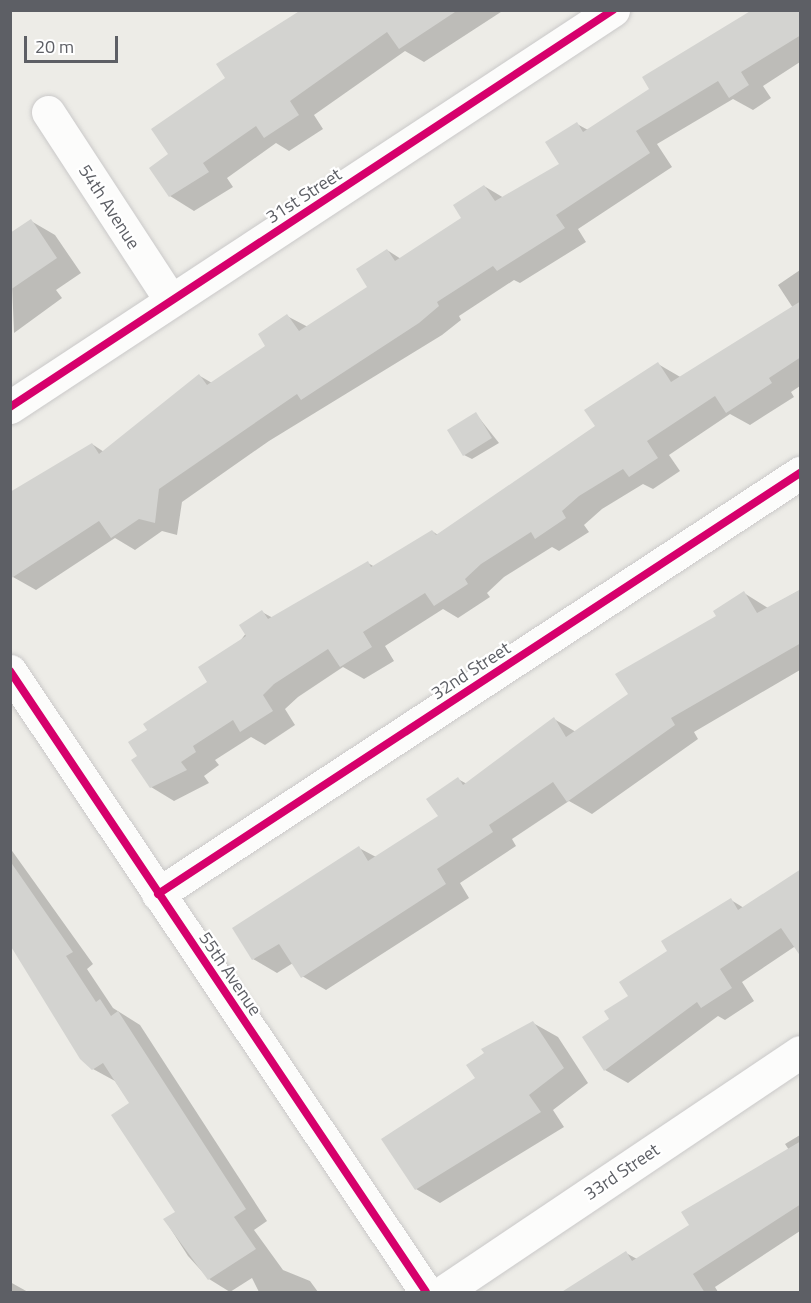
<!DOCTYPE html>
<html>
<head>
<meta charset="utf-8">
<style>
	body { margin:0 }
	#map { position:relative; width:811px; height:1303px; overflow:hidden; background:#edece7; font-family:"Titillium Web",sans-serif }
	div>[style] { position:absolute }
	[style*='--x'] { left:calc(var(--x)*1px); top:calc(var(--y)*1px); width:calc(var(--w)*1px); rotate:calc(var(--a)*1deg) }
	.shadow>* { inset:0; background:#0003 }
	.building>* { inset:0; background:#d3d3d0 }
	.roads { filter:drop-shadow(0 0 2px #cac9c9) drop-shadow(0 0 2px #cac9c9) }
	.minor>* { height:33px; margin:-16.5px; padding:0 16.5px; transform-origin:16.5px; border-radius:16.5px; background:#fcfcfb }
	.cycleway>* { height:8px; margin:-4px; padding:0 4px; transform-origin:4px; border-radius:4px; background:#d6006c }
	span { translate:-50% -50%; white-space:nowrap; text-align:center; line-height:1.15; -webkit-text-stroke:4.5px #fff; paint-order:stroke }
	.street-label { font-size:18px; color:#5d5f65 }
	.frame { position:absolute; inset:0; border:12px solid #5d5f65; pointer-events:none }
	.scale { position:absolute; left:24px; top:36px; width:94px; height:27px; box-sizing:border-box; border:3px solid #5d5f65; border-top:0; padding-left:8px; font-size:18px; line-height:21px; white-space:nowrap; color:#5d5f65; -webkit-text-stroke:4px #fff; paint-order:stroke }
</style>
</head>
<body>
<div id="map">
	<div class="shadow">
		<div style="clip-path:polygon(304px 10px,504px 10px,424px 62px,405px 51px,314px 115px,323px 129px,289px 151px,276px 143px,227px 178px,233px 187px,194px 211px,170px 196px,170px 155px,227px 79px)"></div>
		<div style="clip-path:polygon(800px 10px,800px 62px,763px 86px,771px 98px,753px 110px,733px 99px,657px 144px,672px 167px,578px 229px,586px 242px,520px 283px,514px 280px,459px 316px,461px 320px,442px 335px,269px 441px,182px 502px,177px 535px,162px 531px,135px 550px,115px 538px,36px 590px,13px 577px,10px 573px,92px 444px,104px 452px,200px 376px,212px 383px,268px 346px,287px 316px,308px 327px,369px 287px,387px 250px,401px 259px,463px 218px,484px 186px,504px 198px,561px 164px,577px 124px,588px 130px)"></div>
		<div style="clip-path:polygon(31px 221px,55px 235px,81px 273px,56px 290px,62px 298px,14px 333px,10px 234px)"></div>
		<div style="clip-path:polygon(800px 270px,800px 386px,791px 392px,794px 397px,750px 425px,730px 414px,669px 455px,680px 471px,653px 489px,643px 484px,602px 509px,584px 525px,589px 532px,559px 551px,552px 547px,504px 577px,487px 593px,490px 597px,458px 618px,443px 609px,385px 646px,394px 661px,364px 679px,343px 667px,298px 697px,285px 709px,295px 725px,265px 745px,251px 737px,215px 760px,219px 765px,204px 776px,209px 783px,174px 801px,151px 787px,140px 756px,149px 730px,209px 682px,262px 612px,273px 618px,368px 563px,375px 567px,432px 531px,438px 535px,597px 427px,658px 364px,682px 378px,793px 308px,778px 285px)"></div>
		<div style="clip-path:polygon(476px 414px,499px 443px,472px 459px,464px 455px)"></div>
		<div style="clip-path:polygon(800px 590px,800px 670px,694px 732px,698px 739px,592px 814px,569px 801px,512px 839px,516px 846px,460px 883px,469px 898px,326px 990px,302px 976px,293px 963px,277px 973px,253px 959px,234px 929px,359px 848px,376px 857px,440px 817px,458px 779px,467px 784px,554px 719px,576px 732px,630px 694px,744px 593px,768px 608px)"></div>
		<div style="clip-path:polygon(10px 848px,93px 964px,87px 969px,113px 1008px,140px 1025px,267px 1221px,254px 1230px,283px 1270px,310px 1281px,318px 1292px,259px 1292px,252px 1278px,230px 1292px,209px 1279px,188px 1256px,165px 1220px,177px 1212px,131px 1104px,115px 1081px,93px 1069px,10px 944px)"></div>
		<div style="clip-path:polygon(800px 871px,797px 945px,742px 982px,754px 1001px,725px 1020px,718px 1016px,628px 1083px,605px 1070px,584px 1037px,611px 1019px,669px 952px,731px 900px,744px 908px)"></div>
		<div style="clip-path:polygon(533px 1023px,558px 1037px,588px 1083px,553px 1110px,564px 1127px,440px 1203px,416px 1189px,477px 1078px)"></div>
		<div style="clip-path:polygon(800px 1135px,800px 1231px,715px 1287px,718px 1292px,595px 1292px,626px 1253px,637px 1259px,691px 1225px,789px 1150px,785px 1144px)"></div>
		<div style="clip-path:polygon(10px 1282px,28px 1292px,10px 1292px)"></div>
	</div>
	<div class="building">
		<div style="clip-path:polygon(301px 10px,458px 10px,399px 49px,387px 32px,290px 101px,299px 115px,264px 138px,256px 126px,203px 163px,209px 172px,169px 197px,149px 168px,168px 154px,151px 129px,225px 78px,216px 64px)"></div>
		<div style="clip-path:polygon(752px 10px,801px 10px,801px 35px,741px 72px,749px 85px,729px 98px,718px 81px,636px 131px,650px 153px,556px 215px,565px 228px,497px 271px,493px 266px,437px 302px,439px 306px,419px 323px,301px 400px,297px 394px,159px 489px,155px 523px,139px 519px,111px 538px,99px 521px,10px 579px,10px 492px,92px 443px,99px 454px,199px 374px,207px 385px,265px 346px,258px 334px,287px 314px,299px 331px,367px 287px,356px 269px,387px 249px,395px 261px,461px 218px,453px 205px,484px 185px,495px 201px,559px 164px,545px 142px,577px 122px,583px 132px,649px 89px,642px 77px)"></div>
		<div style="clip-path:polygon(31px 219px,57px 258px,10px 290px,10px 233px)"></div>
		<div style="clip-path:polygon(801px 301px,801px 357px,769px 378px,772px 383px,726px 413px,715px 396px,647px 441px,658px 458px,629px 477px,623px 469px,579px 496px,562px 511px,566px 518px,535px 539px,531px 532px,481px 564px,465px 579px,468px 584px,434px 606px,425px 593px,363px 632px,372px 647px,340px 667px,328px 649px,274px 684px,263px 695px,273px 711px,240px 732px,233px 720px,193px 746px,196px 752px,181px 762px,187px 770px,150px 788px,131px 760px,137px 756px,128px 742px,147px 730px,143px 724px,207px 682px,198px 667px,246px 636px,239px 625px,262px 610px,268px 619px,368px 561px,371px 567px,432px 530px,436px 535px,595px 426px,584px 410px,658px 362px,671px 382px)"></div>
		<div style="clip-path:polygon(476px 412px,492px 438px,463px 456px,447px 430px)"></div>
		<div style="clip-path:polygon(801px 589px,801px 643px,671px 718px,675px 725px,567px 802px,553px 782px,489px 825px,493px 832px,437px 869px,446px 884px,301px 978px,279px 944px,252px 960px,232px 928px,359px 846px,368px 861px,438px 816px,426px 799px,458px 777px,463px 785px,554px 717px,566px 737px,628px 694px,615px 674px,716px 616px,713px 611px,744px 591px,757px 613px)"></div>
		<div style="clip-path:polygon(10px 861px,73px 952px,66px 956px,96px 1002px,100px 999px,111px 1016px,118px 1011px,246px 1209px,234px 1217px,256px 1249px,208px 1280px,163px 1219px,175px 1212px,111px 1115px,129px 1103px,103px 1063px,92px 1070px,80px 1059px,10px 945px)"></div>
		<div style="clip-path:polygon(801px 869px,801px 957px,781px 928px,720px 969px,732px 988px,701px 1008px,697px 1002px,604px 1071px,582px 1037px,609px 1019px,604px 1011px,628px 996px,619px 982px,667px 951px,661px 941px,731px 898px,738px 910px)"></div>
		<div style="clip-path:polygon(533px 1021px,564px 1068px,529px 1095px,541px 1112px,415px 1190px,381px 1139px,475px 1078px,466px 1065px,484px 1053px,481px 1049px)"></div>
		<div style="clip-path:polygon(801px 1141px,801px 1204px,693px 1274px,705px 1293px,560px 1293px,626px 1251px,632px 1261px,689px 1225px,681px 1212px)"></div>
	</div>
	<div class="roads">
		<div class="minor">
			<div style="--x:48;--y:112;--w:225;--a:56.9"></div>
			<div style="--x:10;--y:407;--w:722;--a:-33.36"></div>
			<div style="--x:10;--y:671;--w:747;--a:56.18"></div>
			<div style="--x:158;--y:894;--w:768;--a:-33.26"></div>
			<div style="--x:443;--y:1292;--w:430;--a:-33.9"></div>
		</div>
	</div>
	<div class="cycleway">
		<div style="--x:10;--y:407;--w:722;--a:-33.36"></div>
		<div style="--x:10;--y:671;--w:747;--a:56.18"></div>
		<div style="--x:158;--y:894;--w:768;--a:-33.26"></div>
	</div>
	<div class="street-label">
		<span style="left:304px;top:196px;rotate:-33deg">31st Street</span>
		<span style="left:109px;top:207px;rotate:57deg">54th Avenue</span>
		<span style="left:471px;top:671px;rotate:-33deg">32nd Street</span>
		<span style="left:230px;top:974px;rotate:56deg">55th Avenue</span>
		<span style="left:622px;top:1172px;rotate:-34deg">33rd Street</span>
	</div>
	<div class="frame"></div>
	<div class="scale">20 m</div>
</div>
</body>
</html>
